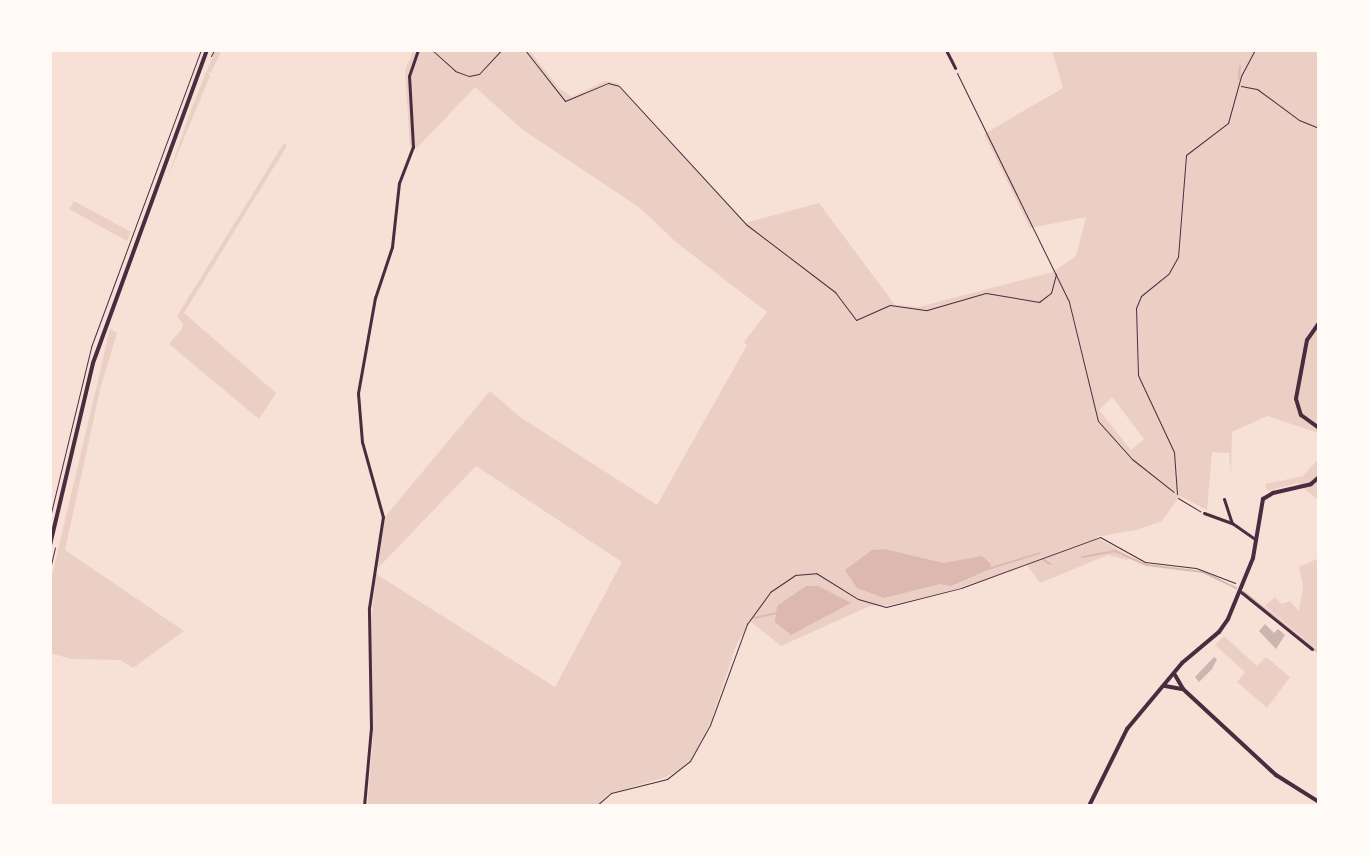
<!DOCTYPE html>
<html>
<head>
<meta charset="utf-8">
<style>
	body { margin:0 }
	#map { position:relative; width:1369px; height:856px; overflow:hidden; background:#f7e1d7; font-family:"Space Grotesk",sans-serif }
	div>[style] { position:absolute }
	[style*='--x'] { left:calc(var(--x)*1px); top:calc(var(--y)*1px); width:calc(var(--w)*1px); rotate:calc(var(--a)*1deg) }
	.green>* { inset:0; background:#ebcfc5 }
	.water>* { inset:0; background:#dcb8b0 }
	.stream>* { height:2px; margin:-1px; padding:0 1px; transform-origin:1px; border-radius:1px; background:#dcb8b0 }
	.building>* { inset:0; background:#ccb4b1 }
	.path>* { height:1px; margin:-0.5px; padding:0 0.5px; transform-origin:0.5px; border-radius:0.5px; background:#4a2c40 }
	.minor>* { height:3px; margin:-1.5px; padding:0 1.5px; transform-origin:1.5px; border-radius:1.5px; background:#4a2c40 }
	.tertiary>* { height:4px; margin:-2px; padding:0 2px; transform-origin:2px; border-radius:2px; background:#4a2c40 }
	.secondary>* { height:4px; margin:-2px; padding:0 2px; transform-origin:2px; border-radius:2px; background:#4a2c40 }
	span { translate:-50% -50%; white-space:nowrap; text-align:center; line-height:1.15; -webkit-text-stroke:8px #fffaf5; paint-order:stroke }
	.frame { position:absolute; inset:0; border:52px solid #fffaf5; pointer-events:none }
</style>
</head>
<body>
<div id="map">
	<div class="green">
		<div style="clip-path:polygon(215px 50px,222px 50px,211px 73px,207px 72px,210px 76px,168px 177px,189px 115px)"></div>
		<div style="clip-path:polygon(evenodd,414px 50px,529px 50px,559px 88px,572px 97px,605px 81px,617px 83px,745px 223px,819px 203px,895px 305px,918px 307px,1053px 272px,1076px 256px,1086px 217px,1030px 228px,984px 134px,1063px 88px,1052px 50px,1319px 50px,1319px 433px,1267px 416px,1232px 432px,1231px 477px,1229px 453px,1212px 452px,1207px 510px,1180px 496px,1162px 521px,1137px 530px,1096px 537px,1131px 557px,1127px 560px,1108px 555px,1040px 583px,1027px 565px,950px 591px,892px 605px,870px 606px,781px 646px,751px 622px,737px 643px,711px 721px,691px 763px,666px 777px,608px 794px,596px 806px,367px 806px,373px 739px,370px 633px,376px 574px,555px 687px,622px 562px,476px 466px,378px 568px,384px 518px,490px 391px,520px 417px,657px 505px,747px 345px,744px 342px,767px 312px,677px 243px,640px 208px,523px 130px,475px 87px,417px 148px,410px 147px,405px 70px,414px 50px,1112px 397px,1144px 439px,1131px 450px,1099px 410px,1112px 397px)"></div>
		<div style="clip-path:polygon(284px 143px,287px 146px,184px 313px,276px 393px,259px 419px,169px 344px,181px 330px,183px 324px,177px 316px)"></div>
		<div style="clip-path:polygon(74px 201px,131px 232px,127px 241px,69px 209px)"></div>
		<div style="clip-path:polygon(110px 329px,117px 333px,101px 386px,65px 550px,184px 631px,133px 668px,120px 660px,71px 659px,50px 653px,50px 584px)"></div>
		<div style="clip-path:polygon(1319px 458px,1319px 501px,1298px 483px,1267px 491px,1265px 484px,1303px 476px)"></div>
		<div style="clip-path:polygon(1319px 558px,1319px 651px,1265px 606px,1275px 597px,1282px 604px,1290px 601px,1299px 611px,1303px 586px,1299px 567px)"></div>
		<div style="clip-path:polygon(1224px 636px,1257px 666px,1266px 657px,1290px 677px,1267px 708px,1237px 682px,1245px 672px,1215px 645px)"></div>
	</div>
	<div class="water">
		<div style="clip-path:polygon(885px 549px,943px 563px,982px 556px,991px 564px,990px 569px,951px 586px,940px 584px,884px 598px,857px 588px,845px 570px,872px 550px)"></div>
		<div style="clip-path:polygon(806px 586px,818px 586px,851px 603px,791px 635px,775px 622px,777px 606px)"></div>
	</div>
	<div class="stream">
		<div style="--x:1239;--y:79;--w:13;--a:-86"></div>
		<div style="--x:1082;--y:557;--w:34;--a:-10"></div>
		<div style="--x:1115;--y:551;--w:35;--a:24"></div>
		<div style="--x:1147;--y:565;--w:56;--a:7.1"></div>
		<div style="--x:1203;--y:572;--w:37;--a:26"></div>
		<div style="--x:1043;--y:559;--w:9;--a:36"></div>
		<div style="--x:988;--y:569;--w:54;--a:-17.1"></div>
		<div style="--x:1244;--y:592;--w:97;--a:39.1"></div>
		<div style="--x:754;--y:618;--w:25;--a:-12"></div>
	</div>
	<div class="building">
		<div style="clip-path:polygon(1265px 624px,1274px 633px,1278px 629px,1285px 635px,1276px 649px,1259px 631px)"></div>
		<div style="clip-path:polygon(1214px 657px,1217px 659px,1212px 669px,1199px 682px,1195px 677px)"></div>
	</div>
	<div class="path">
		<div style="--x:432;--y:50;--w:31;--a:42"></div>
		<div style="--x:455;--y:71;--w:15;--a:20"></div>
		<div style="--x:469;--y:76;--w:10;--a:-11"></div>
		<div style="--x:479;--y:74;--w:33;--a:-47"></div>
		<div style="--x:525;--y:50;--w:65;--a:51.9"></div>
		<div style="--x:565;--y:101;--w:47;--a:-22.7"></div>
		<div style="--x:608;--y:83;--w:11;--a:15"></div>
		<div style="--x:619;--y:86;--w:189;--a:47.4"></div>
		<div style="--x:747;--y:225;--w:111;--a:37.3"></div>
		<div style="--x:835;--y:292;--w:35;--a:53"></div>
		<div style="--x:856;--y:320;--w:37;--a:-24"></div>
		<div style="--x:890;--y:305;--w:37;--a:8"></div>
		<div style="--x:927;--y:310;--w:61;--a:-16.1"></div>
		<div style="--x:986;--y:293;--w:54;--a:9.6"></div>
		<div style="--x:1039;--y:302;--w:15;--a:-37"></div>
		<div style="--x:1051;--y:293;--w:20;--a:-75"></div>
		<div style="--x:211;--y:56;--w:7;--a:-63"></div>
		<div style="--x:957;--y:73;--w:255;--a:63.9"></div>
		<div style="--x:1069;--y:302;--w:122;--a:76.3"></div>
		<div style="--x:1098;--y:421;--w:51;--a:48.2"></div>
		<div style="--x:1132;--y:459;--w:53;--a:38.2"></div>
		<div style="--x:1241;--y:86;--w:16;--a:11"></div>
		<div style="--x:1257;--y:89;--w:52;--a:36.4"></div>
		<div style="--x:1299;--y:120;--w:22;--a:22"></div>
		<div style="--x:1177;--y:494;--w:42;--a:-94.1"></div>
		<div style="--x:1174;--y:452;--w:85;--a:-115.1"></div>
		<div style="--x:1138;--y:375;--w:67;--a:-91.7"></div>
		<div style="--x:1136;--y:308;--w:13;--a:-67"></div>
		<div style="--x:1141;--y:296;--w:36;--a:-39"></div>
		<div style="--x:1169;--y:273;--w:18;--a:-61"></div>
		<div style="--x:1178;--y:257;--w:102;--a:-85.5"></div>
		<div style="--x:1186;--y:155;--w:53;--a:-37.3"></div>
		<div style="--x:1228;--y:123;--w:49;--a:-74.5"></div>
		<div style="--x:1241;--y:76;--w:30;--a:-62"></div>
		<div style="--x:1178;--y:498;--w:26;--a:31"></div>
		<div style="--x:50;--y:517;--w:175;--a:-76.4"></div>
		<div style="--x:91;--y:347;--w:317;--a:-69.7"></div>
		<div style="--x:50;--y:569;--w:22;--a:-77"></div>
		<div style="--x:596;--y:806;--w:20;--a:-41"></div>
		<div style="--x:611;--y:793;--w:58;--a:-14"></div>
		<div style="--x:667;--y:779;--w:29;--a:-38"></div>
		<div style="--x:690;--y:761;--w:41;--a:-60.9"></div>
		<div style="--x:710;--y:725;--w:108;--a:-69.9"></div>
		<div style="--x:747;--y:624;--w:39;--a:-54"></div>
		<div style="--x:770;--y:592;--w:30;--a:-34"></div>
		<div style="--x:795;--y:575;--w:21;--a:-5"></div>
		<div style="--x:816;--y:573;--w:49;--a:31.8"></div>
		<div style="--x:858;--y:599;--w:29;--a:16"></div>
		<div style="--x:886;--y:607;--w:77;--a:-14.2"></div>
		<div style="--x:961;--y:588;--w:148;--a:-20.1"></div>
		<div style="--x:1100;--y:537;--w:51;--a:29.1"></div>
		<div style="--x:1145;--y:562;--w:51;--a:6.7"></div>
		<div style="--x:1196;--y:568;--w:42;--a:21"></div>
	</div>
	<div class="minor">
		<div style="--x:946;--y:50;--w:20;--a:63"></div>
		<div style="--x:1224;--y:499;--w:25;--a:72"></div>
		<div style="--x:1204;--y:513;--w:30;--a:20"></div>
		<div style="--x:1232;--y:523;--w:29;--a:35"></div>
		<div style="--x:1241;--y:592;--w:91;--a:38.8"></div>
		<div style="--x:364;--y:806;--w:78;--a:-84.9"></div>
		<div style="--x:371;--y:728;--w:120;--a:-91"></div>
		<div style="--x:369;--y:608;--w:92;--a:-81.3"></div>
		<div style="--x:383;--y:517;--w:78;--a:-105.6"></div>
		<div style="--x:362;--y:442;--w:49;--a:-94.7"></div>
		<div style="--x:358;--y:393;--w:97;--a:-79.9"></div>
		<div style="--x:375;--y:298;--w:54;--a:-71.6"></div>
		<div style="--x:392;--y:247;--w:64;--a:-83.8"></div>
		<div style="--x:399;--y:183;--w:39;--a:-69"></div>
		<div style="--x:413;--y:147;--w:71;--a:-93.2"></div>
		<div style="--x:409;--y:76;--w:28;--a:-71"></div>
	</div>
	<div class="tertiary">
		<div style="--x:1319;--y:323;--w:21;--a:125"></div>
		<div style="--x:1307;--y:340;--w:60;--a:100.6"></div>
		<div style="--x:1296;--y:399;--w:17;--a:73"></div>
		<div style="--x:1301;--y:415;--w:22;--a:36"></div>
		<div style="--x:1175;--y:675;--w:16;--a:60"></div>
		<div style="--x:1183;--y:689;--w:127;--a:42.8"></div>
		<div style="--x:1276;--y:775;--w:51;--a:32.1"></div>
		<div style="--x:1165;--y:686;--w:17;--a:10"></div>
		<div style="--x:1089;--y:806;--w:86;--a:-63.7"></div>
		<div style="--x:1127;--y:729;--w:86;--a:-50.2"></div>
		<div style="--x:1182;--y:663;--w:48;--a:-40"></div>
		<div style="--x:1219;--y:632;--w:16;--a:-55"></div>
		<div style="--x:1228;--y:619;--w:66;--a:-67.7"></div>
		<div style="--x:1253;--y:558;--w:60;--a:-80.4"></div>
		<div style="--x:1263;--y:499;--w:12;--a:-31"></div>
		<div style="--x:1273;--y:493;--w:39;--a:-13"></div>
		<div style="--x:1311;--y:484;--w:11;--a:-41"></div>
	</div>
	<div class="secondary">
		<div style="--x:50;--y:545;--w:187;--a:-76.7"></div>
		<div style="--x:93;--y:363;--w:333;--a:-70"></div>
	</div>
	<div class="frame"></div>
</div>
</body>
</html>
